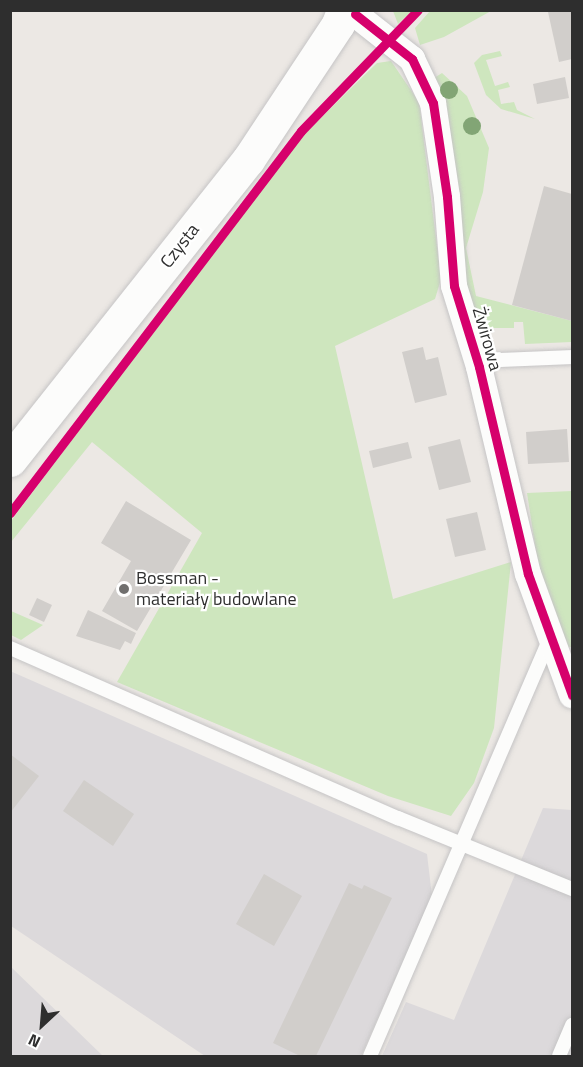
<!DOCTYPE html>
<html>
<head>
<meta charset="utf-8">
<style>
	body { margin:0 }
	#map { position:relative; width:583px; height:1067px; overflow:hidden; background:#ece8e4; font-family:"Titillium Web",sans-serif }
	div>[style] { position:absolute }
	[style*='--x'] { left:calc(var(--x)*1px); top:calc(var(--y)*1px); width:calc(var(--w)*1px); rotate:calc(var(--a)*1deg) }
	.industrial>* { inset:0; background:#dcd9db }
	.green>* { inset:0; background:#cee6be }
	.building>* { inset:0; background:#d1cecb }
	.roads { filter:drop-shadow(0 0 2px #c5c4c5) drop-shadow(0 0 2px #c5c4c5) }
	.service>* { height:14px; margin:-7px; padding:0 7px; transform-origin:7px; border-radius:7px; background:#fcfcfb }
	.minor>* { height:26px; margin:-13px; padding:0 13px; transform-origin:13px; border-radius:13px; background:#fcfcfb }
	.secondary>* { height:33px; margin:-16.5px; padding:0 16.5px; transform-origin:16.5px; border-radius:16.5px; background:#fcfcfb }
	.cycleway>* { height:9px; margin:-4.5px; padding:0 4.5px; transform-origin:4.5px; border-radius:4.5px; background:#d6006c }
	.trees>* { width:18px; height:18px; margin:-9px; border-radius:50%; background:#82a575 }
	.dots>* { width:16px; height:16px; translate:-50% -50%; box-sizing:border-box; border:3px solid #fff; border-radius:50% }
	span { translate:-50% -50%; white-space:nowrap; text-align:center; line-height:1.15; -webkit-text-stroke:4.5px #fff; paint-order:stroke }
	.street-label { font-size:18px; color:#2e2e2e }
	.poi-label { font-size:18px; color:#2e2e2e }
	.left { translate:0 -50%; text-align:left }
	.frame { position:absolute; inset:0; border:12px solid #2e2e2e; pointer-events:none }
	.north { position:absolute; left:12px; top:995px; width:60px; height:60px; -webkit-text-stroke:4px #fff; paint-order:stroke; rotate:206deg; font-size:16px; font-weight:700; line-height:24px; text-align:center; color:#2e2e2e }
	.north::after { content:''; display:block; margin:auto; width:21px; height:27px; background:#2e2e2e; clip-path:polygon(50% 0,100% 100%,50% 72%,0 100%) }
</style>
</head>
<body>
<div id="map">
	<div class="industrial">
		<div style="clip-path:polygon(10px 671px,427px 854px,432px 896px,361px 1056px,205px 1056px,11px 926px)"></div>
		<div style="clip-path:polygon(543px 808px,572px 810px,572px 1056px,382px 1056px,406px 1002px,454px 1020px)"></div>
		<div style="clip-path:polygon(10px 967px,11px 967px,103px 1056px,11px 1056px)"></div>
	</div>
	<div class="green">
		<div style="clip-path:polygon(393px 11px,393px 10px,412px 11px,398px 24px)"></div>
		<div style="clip-path:polygon(430px 11px,430px 10px,491px 11px,444px 37px,420px 45px,415px 28px)"></div>
		<div style="clip-path:polygon(500px 51px,502px 56px,486px 60px,495px 86px,508px 82px,510px 87px,498px 90px,501px 104px,514px 102px,517px 110px,535px 119px,501px 109px,486px 95px,474px 63px,482px 55px)"></div>
		<div style="clip-path:polygon(391px 61px,419px 102px,441px 279px,435px 299px,335px 346px,393px 599px,511px 562px,494px 728px,474px 783px,451px 816px,388px 796px,117px 682px,202px 533px,92px 442px,11px 542px,11px 521px,261px 189px,304px 135px,345px 94px,377px 63px)"></div>
		<div style="clip-path:polygon(442px 73px,467px 96px,489px 148px,483px 192px,466px 248px,476px 296px,572px 321px,572px 342px,525px 344px,523px 322px,514px 322px,514px 328px,477px 328px,462px 282px,434px 78px)"></div>
		<div style="clip-path:polygon(572px 491px,572px 647px,567px 647px,538px 565px,527px 493px)"></div>
		<div style="clip-path:polygon(11px 611px,43px 625px,21px 640px,11px 635px)"></div>
	</div>
	<div class="building">
		<div style="clip-path:polygon(572px 10px,572px 59px,559px 62px,548px 12px)"></div>
		<div style="clip-path:polygon(565px 77px,569px 98px,537px 104px,533px 84px)"></div>
		<div style="clip-path:polygon(544px 186px,572px 194px,572px 321px,512px 305px)"></div>
		<div style="clip-path:polygon(423px 347px,426px 360px,438px 357px,447px 395px,415px 403px,402px 352px)"></div>
		<div style="clip-path:polygon(567px 429px,569px 462px,528px 464px,526px 432px)"></div>
		<div style="clip-path:polygon(460px 439px,471px 482px,439px 490px,428px 447px)"></div>
		<div style="clip-path:polygon(408px 442px,412px 458px,373px 468px,369px 451px)"></div>
		<div style="clip-path:polygon(126px 501px,191px 540px,137px 631px,102px 611px,131px 561px,101px 543px)"></div>
		<div style="clip-path:polygon(477px 512px,486px 550px,455px 557px,446px 519px)"></div>
		<div style="clip-path:polygon(37px 598px,52px 605px,44px 622px,29px 615px)"></div>
		<div style="clip-path:polygon(88px 610px,136px 633px,131px 644px,125px 641px,120px 650px,76px 636px)"></div>
		<div style="clip-path:polygon(10px 754px,39px 776px,10px 813px)"></div>
		<div style="clip-path:polygon(84px 780px,134px 814px,113px 846px,63px 811px)"></div>
		<div style="clip-path:polygon(264px 874px,302px 896px,274px 946px,236px 924px)"></div>
		<div style="clip-path:polygon(349px 883px,362px 889px,364px 885px,392px 898px,316px 1056px,300px 1056px,273px 1043px)"></div>
	</div>
	<div class="roads">
		<div class="service">
			<div style="--x:477;--y:361;--w:95;--a:-2.4"></div>
			<div style="--x:10;--y:648;--w:424;--a:23.7"></div>
			<div style="--x:398;--y:818;--w:188;--a:22.2"></div>
			<div style="--x:370;--y:1056;--w:454;--a:-66.7"></div>
			<div style="--x:559;--y:1056;--w:34;--a:-67"></div>
		</div>
		<div class="minor">
			<div style="--x:355;--y:14;--w:73;--a:38.3"></div>
			<div style="--x:412;--y:59;--w:49;--a:64.5"></div>
			<div style="--x:433;--y:103;--w:95;--a:81.5"></div>
			<div style="--x:447;--y:197;--w:89;--a:85.5"></div>
			<div style="--x:454;--y:286;--w:85;--a:72.8"></div>
			<div style="--x:479;--y:367;--w:213;--a:76.7"></div>
			<div style="--x:528;--y:574;--w:129;--a:70"></div>
		</div>
		<div class="secondary">
			<div style="--x:10;--y:460;--w:383;--a:-51.6"></div>
			<div style="--x:248;--y:160;--w:163;--a:-56.5"></div>
			<div style="--x:338;--y:24;--w:15;--a:-70"></div>
		</div>
	</div>
	<div class="cycleway">
		<div style="--x:355;--y:14;--w:73;--a:38.3"></div>
		<div style="--x:412;--y:59;--w:49;--a:64.5"></div>
		<div style="--x:433;--y:103;--w:95;--a:81.5"></div>
		<div style="--x:447;--y:197;--w:89;--a:85.5"></div>
		<div style="--x:454;--y:286;--w:85;--a:72.8"></div>
		<div style="--x:479;--y:367;--w:213;--a:76.7"></div>
		<div style="--x:528;--y:574;--w:129;--a:70"></div>
		<div style="--x:10;--y:513;--w:480;--a:-52.7"></div>
		<div style="--x:301;--y:131;--w:168;--a:-46"></div>
	</div>
	<div class="trees">
		<div style="left:449px;top:90px"></div>
		<div style="left:472px;top:126px"></div>
	</div>
	<div class="dots">
		<div style="left:124px;top:589px;background:#706f6e"></div>
	</div>
	<div class="street-label">
		<span style="left:180px;top:246px;rotate:-52deg">Czysta</span>
		<span style="left:487px;top:339px;rotate:74deg">Żwirowa</span>
	</div>
	<div class="poi-label">
		<span class="left" style="left:136px;top:589px">Bossman -<br>materiały budowlane</span>
	</div>
	<div class="frame"></div>
	<div class="north">N</div>
</div>
</body>
</html>
